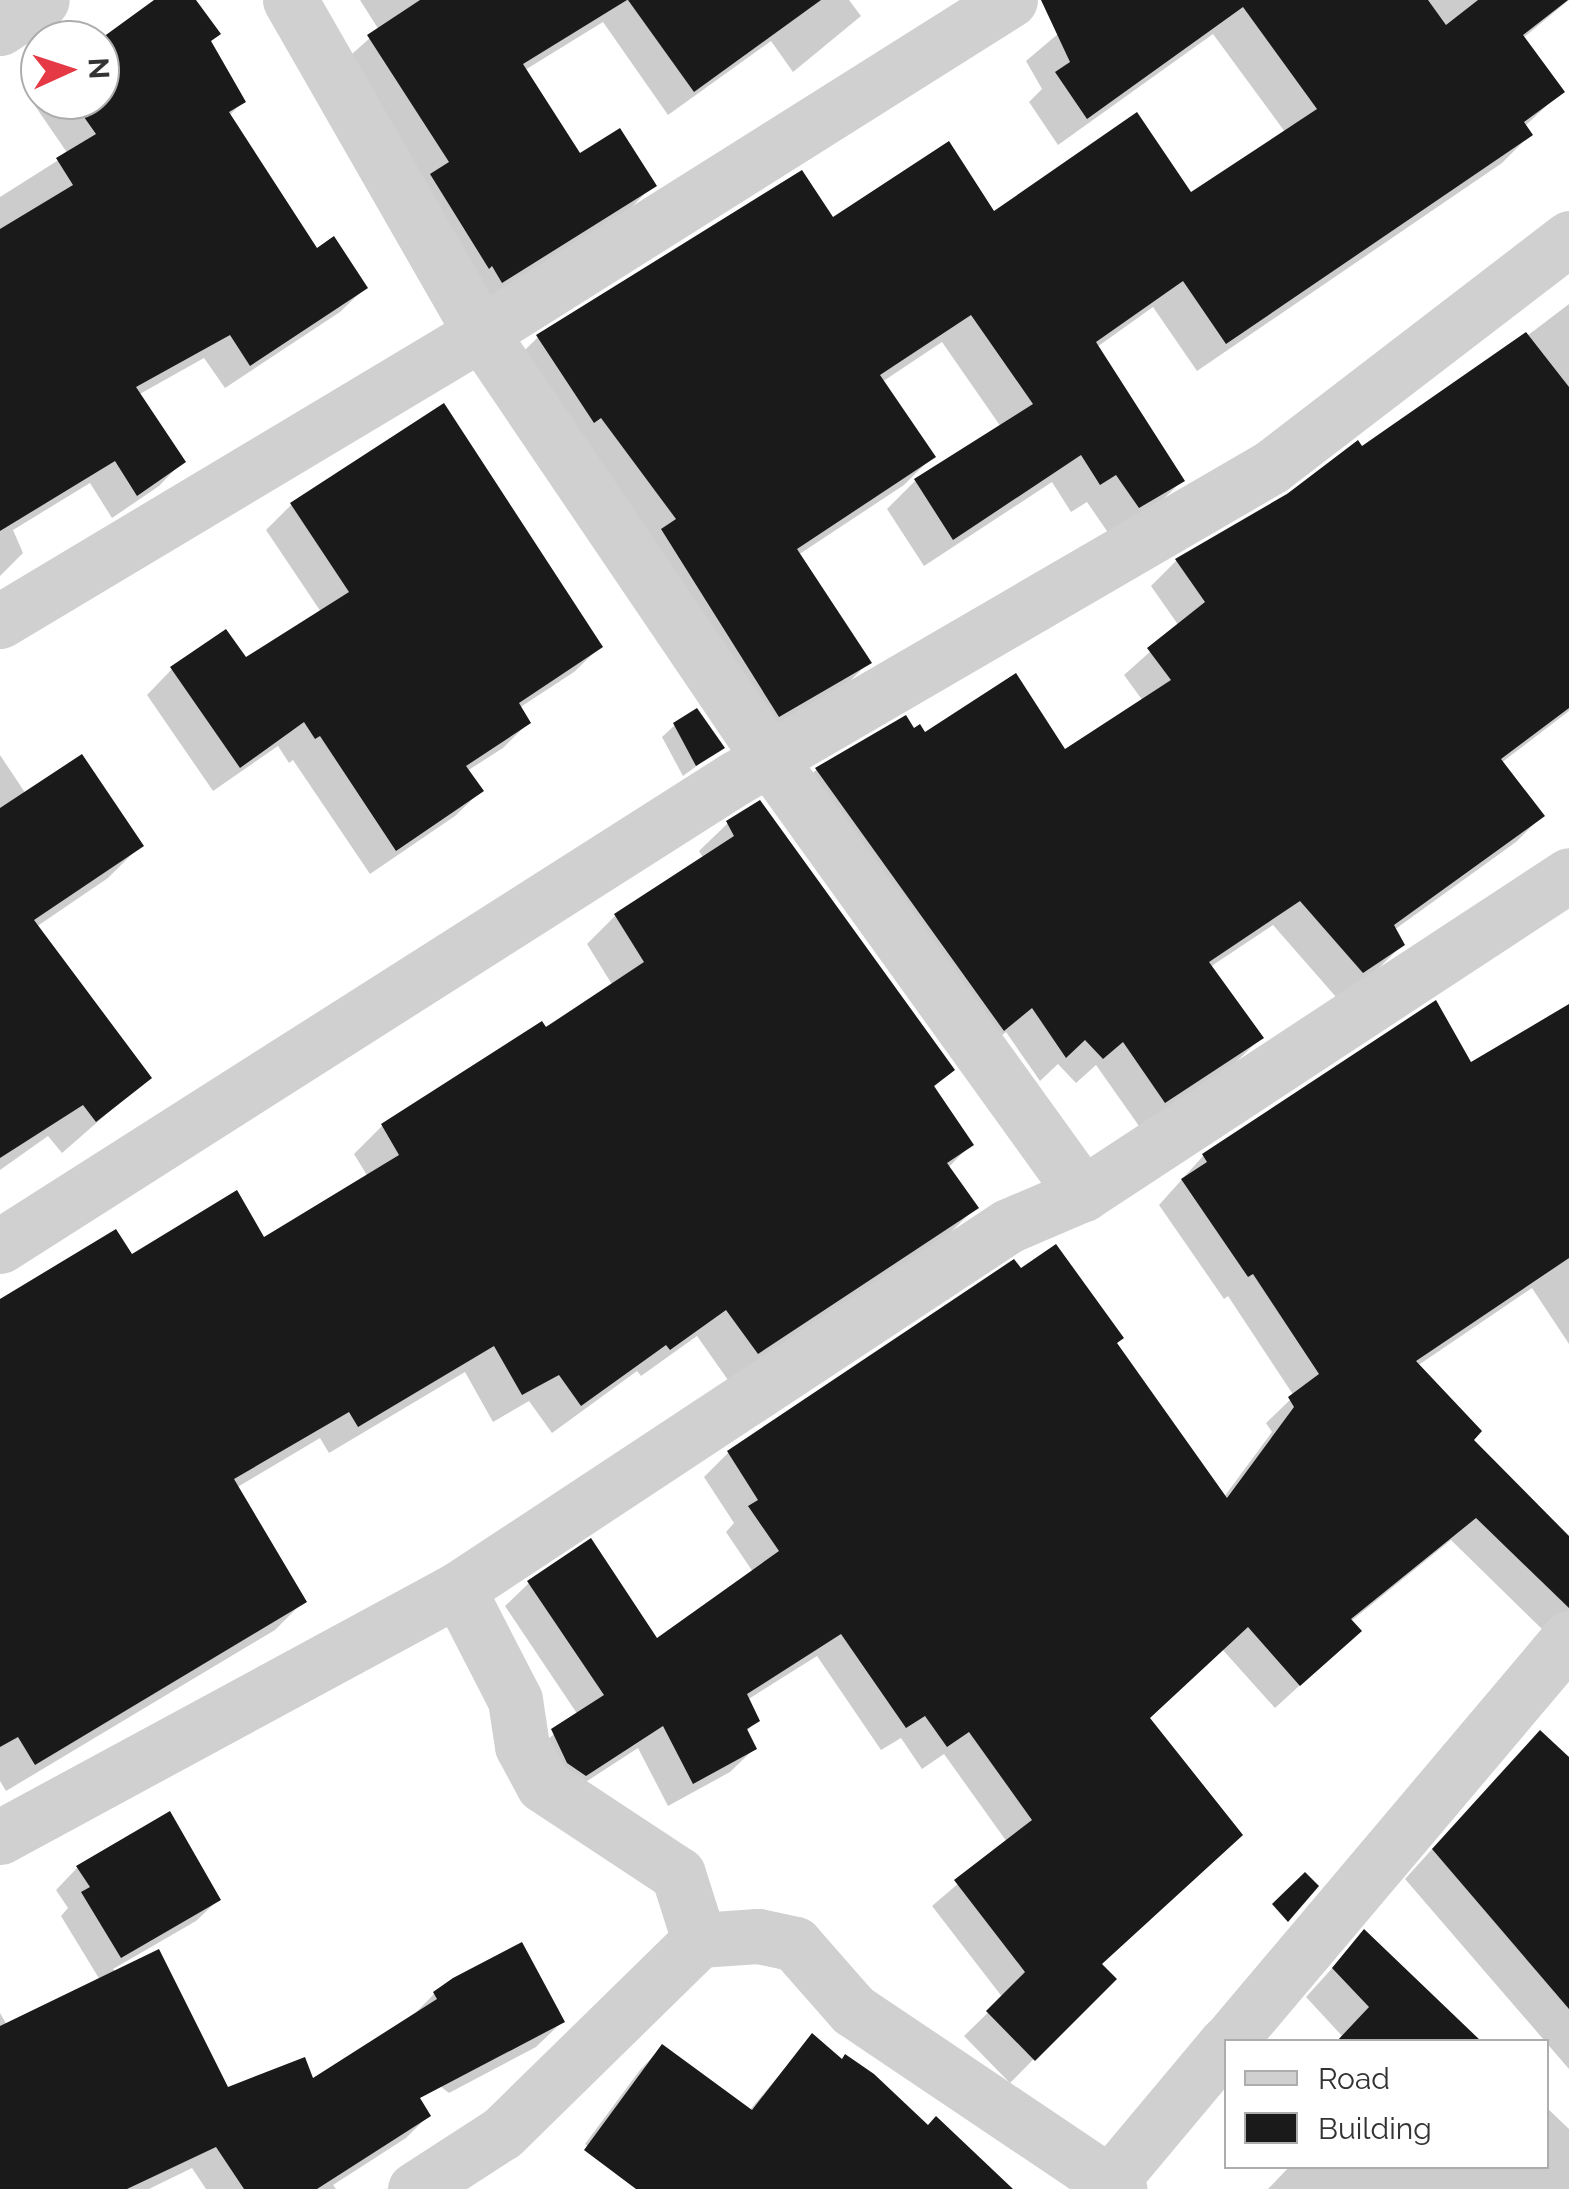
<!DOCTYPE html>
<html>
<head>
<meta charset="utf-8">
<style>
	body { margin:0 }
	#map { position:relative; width:1569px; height:2189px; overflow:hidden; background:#fff; font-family:Raleway,sans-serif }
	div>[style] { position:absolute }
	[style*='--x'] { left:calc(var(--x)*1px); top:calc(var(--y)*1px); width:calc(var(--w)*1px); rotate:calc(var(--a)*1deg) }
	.shadow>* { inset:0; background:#0003 }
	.building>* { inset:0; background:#1a1a1a }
	.minor>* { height:55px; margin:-27.5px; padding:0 27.5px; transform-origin:27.5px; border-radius:27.5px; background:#d0d0d0 }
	span { translate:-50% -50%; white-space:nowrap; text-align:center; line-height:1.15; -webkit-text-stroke:10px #fff; paint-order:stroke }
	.legend { position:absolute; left:1224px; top:2039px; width:325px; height:130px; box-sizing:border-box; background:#fff; border:2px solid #adadad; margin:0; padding:12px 18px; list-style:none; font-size:30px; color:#333 }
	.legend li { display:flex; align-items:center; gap:20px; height:50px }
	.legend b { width:50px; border:2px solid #adadad }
	.north { position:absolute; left:20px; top:20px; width:100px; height:100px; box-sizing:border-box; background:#fff; border:2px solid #adadad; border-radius:50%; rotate:87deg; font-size:28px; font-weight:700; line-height:40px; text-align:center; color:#333 }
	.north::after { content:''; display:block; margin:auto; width:35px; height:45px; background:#e63946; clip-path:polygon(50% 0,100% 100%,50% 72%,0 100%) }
</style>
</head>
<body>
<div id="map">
	<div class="shadow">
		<div style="clip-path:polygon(158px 0,166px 0,243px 101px,229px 116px,316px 251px,365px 288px,340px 312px,225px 388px,204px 358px,138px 395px,183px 461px,159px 486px,112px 518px,90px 483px,13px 530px,23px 553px,0 576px,0 197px,68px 154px,31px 100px,40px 91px,40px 100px,100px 100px)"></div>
		<div style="clip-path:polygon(360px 0,849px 0,861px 16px,793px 72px,771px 41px,668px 115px,603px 22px,525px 70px,579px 156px,653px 185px,629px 210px,477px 305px,344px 61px,379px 30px)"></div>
		<div style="clip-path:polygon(1098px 0,1569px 0,1522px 39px,1561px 92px,1524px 127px,1530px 135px,1502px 163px,1197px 371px,1153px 307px,1097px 347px,1182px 481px,1153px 509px,1109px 534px,1087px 502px,1071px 512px,1052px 482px,924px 566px,887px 509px,915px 481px,1001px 427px,942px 342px,882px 382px,933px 456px,904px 485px,798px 555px,868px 663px,840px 691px,750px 743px,510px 365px,538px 337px,832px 221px,993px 214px,1191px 195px,1285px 132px,1213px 34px,1058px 145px,1029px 102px,1042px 89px,1026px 61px)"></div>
		<div style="clip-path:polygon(1569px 304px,1569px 711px,1501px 763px,1542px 816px,1516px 842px,1394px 930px,1402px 945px,1377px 970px,1336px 997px,1273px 925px,1210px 967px,1261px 1038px,1235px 1063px,1139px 1126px,1096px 1065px,1076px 1083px,1058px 1064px,1040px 1081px,1006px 1032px,977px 1054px,791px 796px,816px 770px,905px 718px,913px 731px,924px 735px,1065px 752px,1143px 701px,1124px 675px,1179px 626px,1151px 586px,1176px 561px,1361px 449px,1482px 370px)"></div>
		<div style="clip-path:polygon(443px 406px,600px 647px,574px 672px,519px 708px,528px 723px,503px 748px,467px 771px,481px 791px,455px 816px,370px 874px,293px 760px,289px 763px,278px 746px,213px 791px,147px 695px,172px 669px,245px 660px,321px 612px,266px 530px,291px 505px)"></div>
		<div style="clip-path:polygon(675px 725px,721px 748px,683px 776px,662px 737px)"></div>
		<div style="clip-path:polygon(0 755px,26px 794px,141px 845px,108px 878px,36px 927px,149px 1077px,62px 1153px,48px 1136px,0 1170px)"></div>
		<div style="clip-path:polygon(728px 823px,952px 1069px,933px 1088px,971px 1144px,948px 1168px,975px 1208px,947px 1236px,728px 1380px,697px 1336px,641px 1376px,637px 1371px,552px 1433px,529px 1401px,493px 1422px,465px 1372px,329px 1453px,320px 1438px,236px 1488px,304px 1601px,275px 1630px,6px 1791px,0 1781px,0 1300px,131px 1258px,263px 1240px,368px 1177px,354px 1154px,382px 1126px,613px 986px,587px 944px,615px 916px,704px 859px,699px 851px)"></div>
		<div style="clip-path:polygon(1569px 1007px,1569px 1344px,1532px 1288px,1417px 1366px,1470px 1440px,1569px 1539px,1569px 1645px,1544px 1631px,1451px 1540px,1350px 1622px,1334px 1654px,1275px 1708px,1222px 1649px,1148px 1719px,1099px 1965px,1113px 1979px,1010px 2083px,964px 2036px,1003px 1998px,932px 1906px,1007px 1842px,944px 1754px,922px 1769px,901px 1738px,881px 1750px,817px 1656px,747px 1700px,757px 1720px,746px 1732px,754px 1749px,730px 1772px,668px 1806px,638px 1748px,561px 1798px,528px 1755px,578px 1715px,505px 1606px,529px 1583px,656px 1641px,753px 1572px,726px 1532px,734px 1523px,704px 1477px,728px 1453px,1014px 1263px,1114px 1344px,1224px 1497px,1272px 1432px,1266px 1423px,1294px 1396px,1228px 1296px,1224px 1299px,1159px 1205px,1203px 1156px,1470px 1065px)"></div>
		<div style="clip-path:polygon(1512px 1761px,1569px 1761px,1569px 2069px,1405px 1879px)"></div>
		<div style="clip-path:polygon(77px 1868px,218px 1900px,196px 1921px,113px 1969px,227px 2090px,312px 2081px,429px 2115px,406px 2138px,333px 2185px,336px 2189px,206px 2189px,192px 2168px,149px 2189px,0 2189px,0 2013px,7px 2025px,100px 1980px,61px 1916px,68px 1908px,56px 1890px)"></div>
		<div style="clip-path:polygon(1364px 1933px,1478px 2042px,1343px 2037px,1306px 1997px)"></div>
		<div style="clip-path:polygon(434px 1994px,562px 2022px,536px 2047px,449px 2093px,385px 2044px)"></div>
		<div style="clip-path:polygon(812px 2036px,997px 2189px,642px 2189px,585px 2144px,640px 2070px,662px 2047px,749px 2111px)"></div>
		<div style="clip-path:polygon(1546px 2107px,1569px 2129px,1569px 2189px,1268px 2189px,1290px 2166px,1546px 2166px)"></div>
	</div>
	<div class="building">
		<div style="clip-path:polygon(154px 0,196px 0,221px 34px,211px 41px,246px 102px,229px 112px,317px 248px,334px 236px,368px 288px,250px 366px,230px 335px,136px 387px,186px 462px,137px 496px,115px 461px,0 531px,0 229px,73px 185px,56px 158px,96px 134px,72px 100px,100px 100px,99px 40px)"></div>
		<div style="clip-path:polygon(420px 0,627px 0,523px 64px,580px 153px,620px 128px,657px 186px,502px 283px,492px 266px,489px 269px,430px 174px,449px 162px,367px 35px)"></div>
		<div style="clip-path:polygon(628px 0,821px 0,694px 92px)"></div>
		<div style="clip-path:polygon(1041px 0,1428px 0,1446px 25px,1478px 0,1568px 0,1523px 35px,1565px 92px,1524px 122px,1533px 135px,1226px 344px,1183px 281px,1096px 342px,1185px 481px,1139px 508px,1116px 475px,1100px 485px,1081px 455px,953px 540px,914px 479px,1033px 404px,971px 315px,880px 375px,936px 457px,797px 549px,872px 663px,779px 717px,661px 529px,676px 519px,601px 418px,594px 423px,536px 335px,802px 170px,833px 217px,949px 141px,994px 211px,1137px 112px,1191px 192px,1317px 109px,1243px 7px,1087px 119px,1055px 72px,1070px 62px)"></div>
		<div style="clip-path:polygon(1526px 332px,1569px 387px,1569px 708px,1501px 759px,1545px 816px,1394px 925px,1405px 945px,1363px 973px,1300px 901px,1209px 962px,1264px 1038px,1165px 1103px,1123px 1042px,1103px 1059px,1085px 1040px,1066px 1058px,1032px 1008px,1004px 1031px,815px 768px,906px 715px,914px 728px,920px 724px,925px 732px,1016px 673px,1065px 749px,1171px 680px,1147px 648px,1205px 602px,1175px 559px,1287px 494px,1358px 440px,1362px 446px)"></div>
		<div style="clip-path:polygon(444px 403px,603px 647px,519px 703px,531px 723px,466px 766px,484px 791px,396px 851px,320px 736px,315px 739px,304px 722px,240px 768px,170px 667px,226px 629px,246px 657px,349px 592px,290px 503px)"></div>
		<div style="clip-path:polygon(697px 708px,725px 748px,696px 766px,673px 723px)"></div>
		<div style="clip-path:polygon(82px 754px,144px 846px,34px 920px,152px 1078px,96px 1122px,83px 1105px,0 1158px,0 808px)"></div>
		<div style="clip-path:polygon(760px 800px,955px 1070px,934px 1086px,974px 1145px,947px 1163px,979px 1208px,758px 1354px,726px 1310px,670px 1350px,666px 1345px,581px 1406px,559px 1375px,522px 1395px,494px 1346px,358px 1427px,349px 1412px,234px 1479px,307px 1602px,35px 1765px,18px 1737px,0 1747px,0 1299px,116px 1229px,132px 1254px,237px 1190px,264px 1237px,399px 1155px,381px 1124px,542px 1021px,546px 1027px,644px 962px,614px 914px,734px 836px,726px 821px)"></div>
		<div style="clip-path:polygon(1436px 1000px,1471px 1062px,1569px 1004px,1569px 1258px,1416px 1361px,1482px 1431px,1474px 1440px,1569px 1536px,1569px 1608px,1476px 1518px,1351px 1619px,1362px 1631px,1300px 1686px,1248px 1627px,1150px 1718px,1243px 1835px,1102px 1964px,1117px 1979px,1035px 2061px,986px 2011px,1025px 1972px,954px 1880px,1032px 1820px,969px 1732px,947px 1747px,925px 1716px,906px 1728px,841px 1634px,747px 1694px,760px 1721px,747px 1729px,757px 1749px,693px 1784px,663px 1726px,586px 1776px,567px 1763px,551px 1729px,604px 1695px,527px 1581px,591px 1538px,657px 1638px,779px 1551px,748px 1506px,758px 1500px,727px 1451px,1014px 1259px,1021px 1268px,1056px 1244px,1124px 1338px,1117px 1343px,1227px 1498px,1294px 1407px,1288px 1397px,1319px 1374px,1253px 1274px,1248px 1277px,1181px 1179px,1207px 1162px,1202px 1154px)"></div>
		<div style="clip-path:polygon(1540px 1730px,1569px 1757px,1569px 2009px,1432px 1849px)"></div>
		<div style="clip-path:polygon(170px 1811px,221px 1900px,121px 1958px,81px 1892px,90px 1887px,76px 1866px)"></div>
		<div style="clip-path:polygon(1305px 1872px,1319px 1886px,1288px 1922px,1272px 1904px)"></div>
		<div style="clip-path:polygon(1364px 1929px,1482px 2042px,1336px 2042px,1369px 2007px,1332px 1968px)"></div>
		<div style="clip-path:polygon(522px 1942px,565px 2022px,420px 2098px,431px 2116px,317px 2189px,244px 2189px,216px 2147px,127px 2189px,0 2189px,0 2026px,159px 1949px,228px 2087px,305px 2057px,313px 2078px,437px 1999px,433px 1992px,453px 1978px)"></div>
		<div style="clip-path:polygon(812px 2033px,842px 2059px,845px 2054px,874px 2074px,928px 2125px,936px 2116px,1013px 2189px,636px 2189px,584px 2150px,662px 2044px,752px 2110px)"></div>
	</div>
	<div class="minor">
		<div style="--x:290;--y:0;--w:384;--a:60.2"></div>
		<div style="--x:481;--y:333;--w:517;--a:55.88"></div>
		<div style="--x:771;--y:761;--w:534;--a:54.23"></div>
		<div style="--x:0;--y:28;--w:50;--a:-33.7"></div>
		<div style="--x:0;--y:621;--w:561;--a:-30.91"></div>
		<div style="--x:481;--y:333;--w:625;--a:-32.19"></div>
		<div style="--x:0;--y:1246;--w:870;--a:-32.47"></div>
		<div style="--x:734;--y:779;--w:621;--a:-30.16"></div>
		<div style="--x:1271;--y:467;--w:376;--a:-37.5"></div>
		<div style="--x:458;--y:1589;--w:125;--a:62.8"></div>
		<div style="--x:515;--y:1700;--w:47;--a:81.3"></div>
		<div style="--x:522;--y:1746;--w:44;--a:61.7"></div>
		<div style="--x:543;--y:1785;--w:162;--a:33.4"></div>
		<div style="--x:678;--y:1874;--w:69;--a:72.3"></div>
		<div style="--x:699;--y:1940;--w:59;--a:-3.9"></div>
		<div style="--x:758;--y:1936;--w:38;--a:12"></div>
		<div style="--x:795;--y:1944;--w:88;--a:48.7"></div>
		<div style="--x:853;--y:2010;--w:321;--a:33.9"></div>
		<div style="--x:0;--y:1837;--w:521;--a:-28.43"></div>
		<div style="--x:458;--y:1589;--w:659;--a:-33.42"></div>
		<div style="--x:1008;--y:1226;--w:82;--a:-23.1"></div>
		<div style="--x:1083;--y:1194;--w:581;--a:-33.28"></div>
		<div style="--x:1228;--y:2042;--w:529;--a:-49.83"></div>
		<div style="--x:415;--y:2189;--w:103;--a:-32.8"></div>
		<div style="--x:502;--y:2133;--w:276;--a:-44.4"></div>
		<div style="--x:1104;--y:2189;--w:190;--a:-50.1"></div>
	</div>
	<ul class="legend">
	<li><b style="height:12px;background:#d0d0d0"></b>Road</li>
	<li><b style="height:28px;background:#1a1a1a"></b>Building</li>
	</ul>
	<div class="north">N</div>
</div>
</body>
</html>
